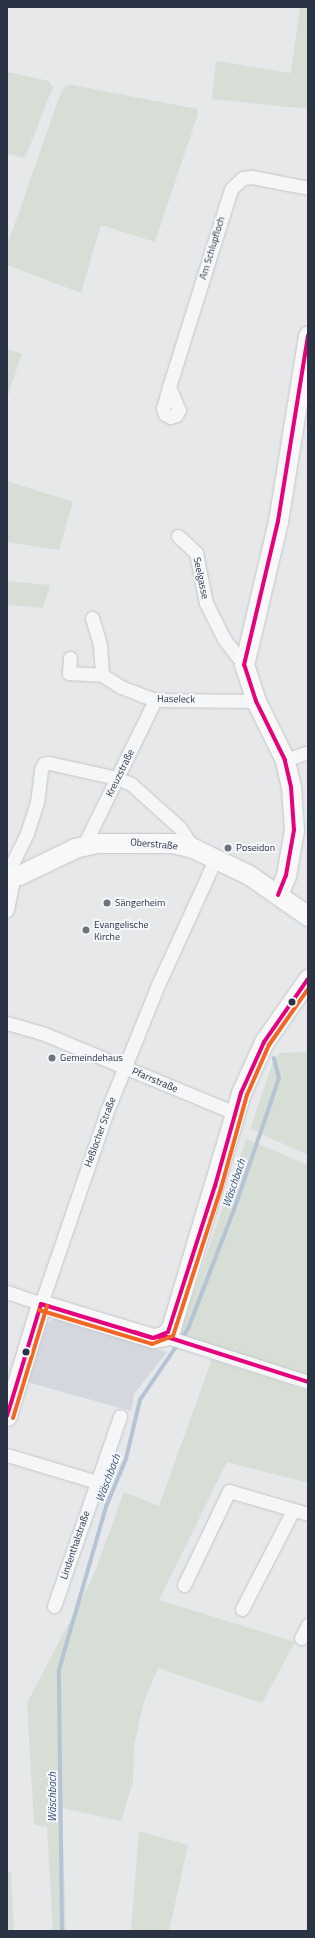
<!DOCTYPE html>
<html>
<head>
<meta charset="utf-8">
<style>
	body { margin:0 }
	#map { position:relative; width:315px; height:1938px; overflow:hidden; background:#e6e8ea; font-family:"Titillium Web",sans-serif }
	div>[style] { position:absolute }
	[style*='--x'] { left:calc(var(--x)*1px); top:calc(var(--y)*1px); width:calc(var(--w)*1px); rotate:calc(var(--a)*1deg) }
	.built>* { inset:0; background:#d4d7dd }
	.green>* { inset:0; background:#d6ded6 }
	.stream>* { height:3.5px; margin:-1.75px; padding:0 1.75px; transform-origin:1.75px; border-radius:1.75px; background:#b4c4d5 }
	.roads { filter:drop-shadow(0 0 1px #c4c6c8) drop-shadow(0 0 1px #c4c6c8) }
	.street>* { height:13px; margin:-6.5px; padding:0 6.5px; transform-origin:6.5px; border-radius:6.5px; background:#f5f6f7 }
	.secondary>* { height:19px; margin:-9.5px; padding:0 9.5px; transform-origin:9.5px; border-radius:9.5px; background:#f8f8f8 }
	.bus-1>* { height:4px; margin:-2px; padding:0 2px; transform-origin:2px; border-radius:2px; background:#e5007d }
	.bus-2>* { height:4px; margin:-2px; padding:0 2px; transform-origin:2px; border-radius:2px; background:#f26522 }
	.dots>* { width:11px; height:11px; translate:-50% -50%; box-sizing:border-box; border:2px solid #f4f6f9; border-radius:50% }
	span { translate:-50% -50%; white-space:nowrap; text-align:center; line-height:1.15; -webkit-text-stroke:4px #f4f6f9; paint-order:stroke }
	.street-label { font-size:10px; color:#2b3445 }
	.poi-label { font-size:10px; color:#2b3445 }
	.left { translate:0 -50%; text-align:left }
	.water-label { font-size:11px; color:#34527a; font-style:italic }
	.frame { position:absolute; inset:0; border:8px solid #2b3445; pointer-events:none }
</style>
</head>
<body>
<div id="map">
	<div class="built">
		<div style="clip-path:polygon(54px 1319px,167px 1352px,134px 1394px,131px 1411px,27px 1382px,45px 1324px)"></div>
	</div>
	<div class="green">
		<div style="clip-path:polygon(300px 7px,308px 7px,308px 109px,212px 99px,216px 61px,291px 73px)"></div>
		<div style="clip-path:polygon(7px 72px,49px 81px,53px 87px,25px 158px,7px 154px)"></div>
		<div style="clip-path:polygon(72px 85px,197px 109px,198px 114px,155px 242px,101px 225px,81px 293px,7px 265px,7px 246px,61px 92px,66px 86px)"></div>
		<div style="clip-path:polygon(7px 349px,22px 354px,7px 398px)"></div>
		<div style="clip-path:polygon(7px 481px,73px 502px,59px 550px,7px 542px)"></div>
		<div style="clip-path:polygon(7px 581px,50px 585px,43px 608px,7px 605px)"></div>
		<div style="clip-path:polygon(308px 1052px,308px 1155px,250px 1129px,274px 1059px,280px 1053px)"></div>
		<div style="clip-path:polygon(246px 1139px,308px 1165px,308px 1378px,179px 1335px)"></div>
		<div style="clip-path:polygon(212px 1359px,308px 1391px,308px 1483px,227px 1462px,159px 1600px,295px 1642px,262px 1703px,158px 1668px,144px 1702px,134px 1745px,133px 1781px,121px 1821px,62px 1808px,66px 1931px,53px 1931px,47px 1827px,34px 1824px,27px 1703px,93px 1577px,124px 1492px,159px 1506px)"></div>
		<div style="clip-path:polygon(139px 1831px,188px 1845px,169px 1931px,131px 1931px)"></div>
		<div style="clip-path:polygon(7px 1871px,11px 1872px,14px 1931px,7px 1931px)"></div>
	</div>
	<div class="stream">
		<div style="--x:181;--y:1339;--w:12;--a:-55"></div>
		<div style="--x:188;--y:1329;--w:128;--a:-68.9"></div>
		<div style="--x:234;--y:1210;--w:114;--a:-71.1"></div>
		<div style="--x:271;--y:1102;--w:25;--a:-72"></div>
		<div style="--x:279;--y:1078;--w:20;--a:-105"></div>
		<div style="--x:62;--y:1931;--w:261;--a:-90.7"></div>
		<div style="--x:59;--y:1670;--w:170;--a:-73.9"></div>
		<div style="--x:106;--y:1507;--w:52;--a:-67.4"></div>
		<div style="--x:126;--y:1459;--w:61;--a:-76.7"></div>
		<div style="--x:140;--y:1400;--w:68;--a:-55.8"></div>
	</div>
	<div class="roads">
		<div class="street">
			<div style="--x:169;--y:387;--w:25;--a:67"></div>
			<div style="--x:179;--y:410;--w:6;--a:121"></div>
			<div style="--x:176;--y:415;--w:6;--a:162"></div>
			<div style="--x:170;--y:417;--w:6;--a:-149"></div>
			<div style="--x:165;--y:414;--w:6;--a:-108"></div>
			<div style="--x:163;--y:408;--w:22;--a:-74"></div>
			<div style="--x:169;--y:387;--w:207;--a:-72.6"></div>
			<div style="--x:231;--y:189;--w:16;--a:-43"></div>
			<div style="--x:243;--y:178;--w:9;--a:-6"></div>
			<div style="--x:252;--y:177;--w:57;--a:11.1"></div>
			<div style="--x:178;--y:536;--w:25;--a:43"></div>
			<div style="--x:196;--y:553;--w:51;--a:78.7"></div>
			<div style="--x:206;--y:603;--w:40;--a:63.4"></div>
			<div style="--x:224;--y:639;--w:33;--a:52"></div>
			<div style="--x:92;--y:618;--w:28;--a:73"></div>
			<div style="--x:100;--y:645;--w:30;--a:86"></div>
			<div style="--x:102;--y:675;--w:22;--a:32"></div>
			<div style="--x:121;--y:687;--w:36;--a:21"></div>
			<div style="--x:155;--y:700;--w:101;--a:0.6"></div>
			<div style="--x:70;--y:658;--w:15;--a:94"></div>
			<div style="--x:69;--y:673;--w:33;--a:3"></div>
			<div style="--x:285;--y:760;--w:24;--a:-19"></div>
			<div style="--x:84;--y:845;--w:161;--a:-63.9"></div>
			<div style="--x:7;--y:910;--w:25;--a:-79"></div>
			<div style="--x:12;--y:885;--w:21;--a:-90"></div>
			<div style="--x:12;--y:864;--w:34;--a:-64"></div>
			<div style="--x:27;--y:833;--w:32;--a:-72"></div>
			<div style="--x:37;--y:803;--w:34;--a:-83"></div>
			<div style="--x:41;--y:769;--w:6;--a:-59"></div>
			<div style="--x:44;--y:764;--w:5;--a:-11"></div>
			<div style="--x:49;--y:763;--w:70;--a:12.4"></div>
			<div style="--x:117;--y:778;--w:15;--a:23"></div>
			<div style="--x:131;--y:784;--w:66;--a:41.9"></div>
			<div style="--x:180;--y:828;--w:24;--a:57"></div>
			<div style="--x:7;--y:1023;--w:36;--a:16"></div>
			<div style="--x:42;--y:1033;--w:209;--a:22.5"></div>
			<div style="--x:7;--y:1292;--w:36;--a:19"></div>
			<div style="--x:41;--y:1304;--w:204;--a:-71.1"></div>
			<div style="--x:107;--y:1111;--w:136;--a:-68"></div>
			<div style="--x:158;--y:985;--w:140;--a:-65.5"></div>
			<div style="--x:164;--y:1336;--w:151;--a:17.7"></div>
			<div style="--x:7;--y:1455;--w:94;--a:16.7"></div>
			<div style="--x:184;--y:1585;--w:104;--a:-64.4"></div>
			<div style="--x:229;--y:1491;--w:82;--a:16.2"></div>
			<div style="--x:54;--y:1606;--w:201;--a:-70.8"></div>
			<div style="--x:242;--y:1609;--w:111;--a:-62.7"></div>
			<div style="--x:301;--y:1638;--w:15;--a:-62"></div>
		</div>
		<div class="secondary">
			<div style="--x:7;--y:878;--w:12;--a:-14"></div>
			<div style="--x:19;--y:875;--w:62;--a:-25.7"></div>
			<div style="--x:75;--y:848;--w:23;--a:-13"></div>
			<div style="--x:97;--y:843;--w:75;--a:0"></div>
			<div style="--x:172;--y:843;--w:22;--a:13"></div>
			<div style="--x:193;--y:848;--w:62;--a:25.7"></div>
			<div style="--x:249;--y:875;--w:72;--a:34.8"></div>
			<div style="--x:278;--y:895;--w:22;--a:-68"></div>
			<div style="--x:286;--y:875;--w:46;--a:-79.9"></div>
			<div style="--x:294;--y:830;--w:43;--a:-94"></div>
			<div style="--x:291;--y:787;--w:28;--a:-103"></div>
			<div style="--x:285;--y:760;--w:66;--a:-116.2"></div>
			<div style="--x:256;--y:701;--w:38;--a:-108"></div>
			<div style="--x:244;--y:665;--w:148;--a:-76.7"></div>
			<div style="--x:278;--y:521;--w:188;--a:-80.8"></div>
			<div style="--x:7;--y:1416;--w:117;--a:-73.1"></div>
			<div style="--x:41;--y:1304;--w:117;--a:16.9"></div>
			<div style="--x:153;--y:1338;--w:11;--a:-10"></div>
			<div style="--x:164;--y:1336;--w:11;--a:-49"></div>
			<div style="--x:171;--y:1328;--w:245;--a:-73.4"></div>
			<div style="--x:241;--y:1093;--w:56;--a:-65.7"></div>
			<div style="--x:264;--y:1042;--w:77;--a:-55.1"></div>
		</div>
	</div>
	<div class="bus-1">
		<div style="--x:278;--y:895;--w:22;--a:-68"></div>
		<div style="--x:286;--y:875;--w:46;--a:-79.9"></div>
		<div style="--x:294;--y:830;--w:43;--a:-94"></div>
		<div style="--x:291;--y:787;--w:28;--a:-103"></div>
		<div style="--x:285;--y:760;--w:66;--a:-116.2"></div>
		<div style="--x:256;--y:701;--w:38;--a:-108"></div>
		<div style="--x:244;--y:665;--w:148;--a:-76.7"></div>
		<div style="--x:278;--y:521;--w:188;--a:-80.8"></div>
		<div style="--x:41;--y:1304;--w:117;--a:16.9"></div>
		<div style="--x:153;--y:1338;--w:16;--a:-22"></div>
		<div style="--x:168;--y:1332;--w:153;--a:-72.2"></div>
		<div style="--x:215;--y:1186;--w:97;--a:-74.4"></div>
		<div style="--x:241;--y:1093;--w:56;--a:-65.7"></div>
		<div style="--x:264;--y:1042;--w:77;--a:-55.1"></div>
		<div style="--x:134;--y:1332;--w:20;--a:18"></div>
		<div style="--x:153;--y:1338;--w:11;--a:-10"></div>
		<div style="--x:164;--y:1336;--w:151;--a:17.7"></div>
		<div style="--x:7;--y:1416;--w:117;--a:-73.1"></div>
	</div>
	<div class="bus-2">
		<div style="--x:39;--y:1310;--w:118;--a:16.7"></div>
		<div style="--x:152;--y:1344;--w:22;--a:-21"></div>
		<div style="--x:173;--y:1336;--w:156;--a:-72"></div>
		<div style="--x:221;--y:1188;--w:97;--a:-74.4"></div>
		<div style="--x:247;--y:1095;--w:55;--a:-66.3"></div>
		<div style="--x:269;--y:1045;--w:68;--a:-55.1"></div>
		<div style="--x:13;--y:1418;--w:117;--a:-73.1"></div>
	</div>
	<div class="dots">
		<div style="left:228px;top:848px;background:#6c737f"></div>
		<div style="left:107px;top:903px;background:#6c737f"></div>
		<div style="left:86px;top:930px;background:#6c737f"></div>
		<div style="left:292px;top:1002px;background:#2b3445"></div>
		<div style="left:52px;top:1058px;background:#6c737f"></div>
		<div style="left:26px;top:1352px;background:#2b3445"></div>
	</div>
	<div class="street-label">
		<span style="left:212px;top:248px;rotate:-73deg">Am Schlupfloch</span>
		<span style="left:201px;top:578px;rotate:78deg">Seelgasse</span>
		<span style="left:176px;top:699px;rotate:1deg">Haseleck</span>
		<span style="left:120px;top:773px;rotate:-64deg">Kreuzstraße</span>
		<span style="left:154px;top:844px;rotate:5deg">Oberstraße</span>
		<span style="left:155px;top:1080px;rotate:23deg">Pfarrstraße</span>
		<span style="left:100px;top:1132px;rotate:-70deg">Heßlocher Straße</span>
		<span style="left:75px;top:1545px;rotate:-71deg">Lindenthalstraße</span>
	</div>
	<div class="poi-label">
		<span class="left" style="left:236px;top:848px">Poseidon</span>
		<span class="left" style="left:115px;top:903px">Sängerheim</span>
		<span class="left" style="left:94px;top:930px">Evangelische<br>Kirche</span>
		<span class="left" style="left:60px;top:1058px">Gemeindehaus</span>
	</div>
	<div class="water-label">
		<span style="left:234px;top:1183px;rotate:-71deg">Wäschbach</span>
		<span style="left:108px;top:1478px;rotate:-69deg">Wäschbach</span>
		<span style="left:52px;top:1797px;rotate:-90deg">Wäschbach</span>
	</div>
	<div class="frame"></div>
</div>
</body>
</html>
